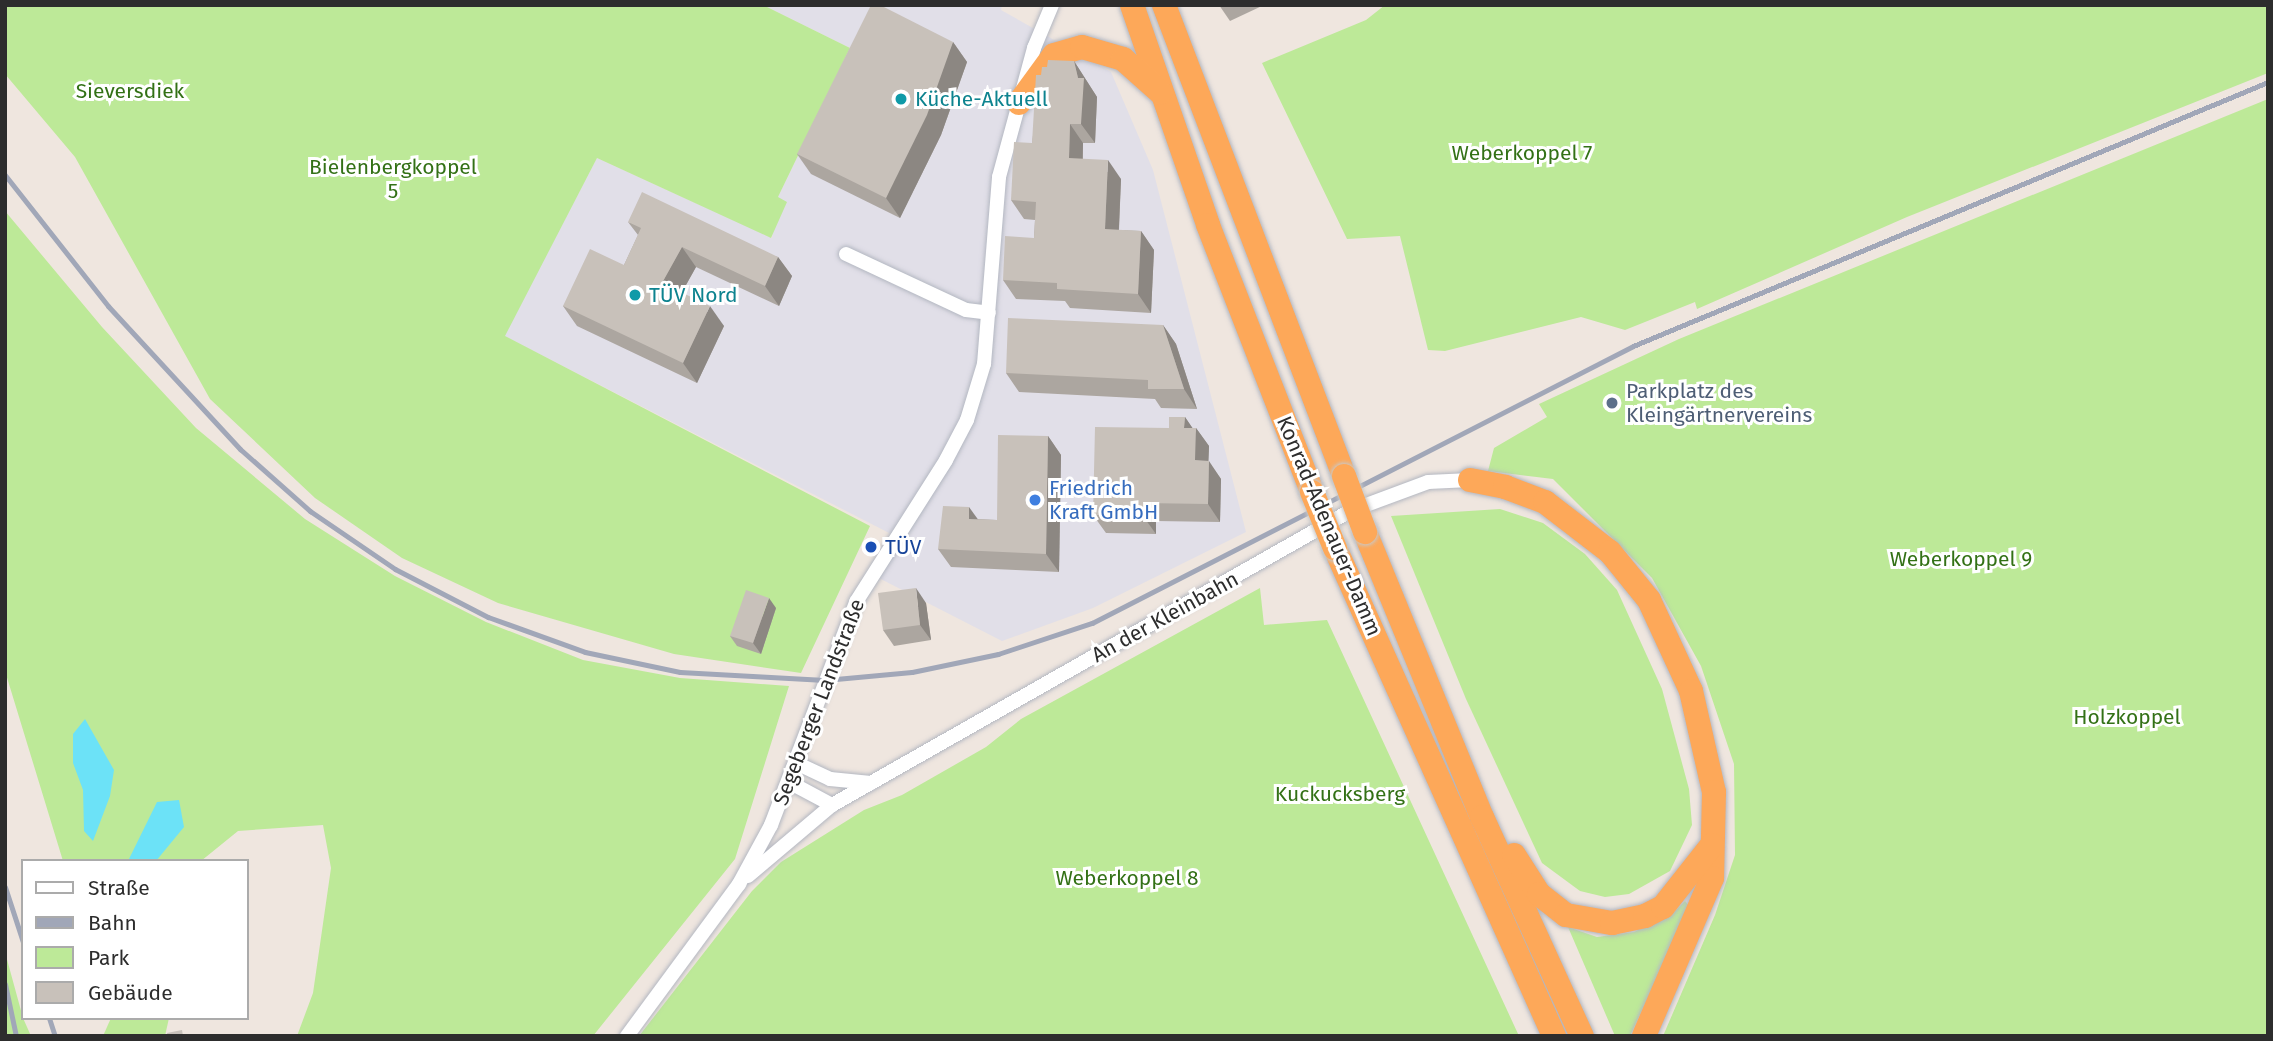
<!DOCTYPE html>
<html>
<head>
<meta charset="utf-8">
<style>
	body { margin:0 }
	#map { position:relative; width:2273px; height:1041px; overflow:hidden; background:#efe6df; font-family:"Fira Sans",sans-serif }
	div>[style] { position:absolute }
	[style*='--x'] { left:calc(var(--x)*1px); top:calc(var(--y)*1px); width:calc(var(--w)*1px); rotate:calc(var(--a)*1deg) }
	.industrial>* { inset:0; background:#e1dfe8 }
	.green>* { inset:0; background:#bde998 }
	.water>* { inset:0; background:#6ce2f7 }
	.roads { filter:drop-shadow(0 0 2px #b3b7c1) drop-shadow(0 0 2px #b3b7c1) }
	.minor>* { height:14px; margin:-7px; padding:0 7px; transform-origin:7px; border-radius:7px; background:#fff }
	.trunk>* { height:24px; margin:-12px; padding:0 12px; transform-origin:12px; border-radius:12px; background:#fda859 }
	.rail>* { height:5px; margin:-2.5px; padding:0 2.5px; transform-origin:2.5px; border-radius:2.5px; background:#a1a7b8 }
	.bridges { filter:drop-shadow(0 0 2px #c8c8c8) drop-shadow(0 0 2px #c8c8c8) }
	.trunk-bridge>* { height:24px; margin:-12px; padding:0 12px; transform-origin:12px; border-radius:12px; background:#fda859 }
	.wall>* { inset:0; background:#aca6a0 }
	.shaded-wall>* { inset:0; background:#8c8782 }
	.building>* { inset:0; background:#c8c1ba }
	.dots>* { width:19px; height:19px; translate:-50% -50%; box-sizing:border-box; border:4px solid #fff; border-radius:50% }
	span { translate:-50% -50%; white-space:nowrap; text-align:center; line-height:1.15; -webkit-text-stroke:6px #fff; paint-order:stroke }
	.park-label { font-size:21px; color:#337116 }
	.culture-label { font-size:21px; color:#0d838f }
	.left { translate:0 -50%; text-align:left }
	.service-label { font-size:21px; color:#4e5e75 }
	.shop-label { font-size:21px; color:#366cbe }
	.street-label { font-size:21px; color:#2d2d2d }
	.transit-label { font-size:21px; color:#164399 }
	.frame { position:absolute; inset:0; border:7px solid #2d2d2d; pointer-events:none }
	.legend { position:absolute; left:21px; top:859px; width:228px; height:161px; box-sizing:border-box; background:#fff; border:2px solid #ababab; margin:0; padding:9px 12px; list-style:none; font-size:21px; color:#2d2d2d }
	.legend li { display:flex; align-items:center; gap:14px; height:35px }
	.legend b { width:35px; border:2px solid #ababab }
</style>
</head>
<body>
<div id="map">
	<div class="industrial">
		<div style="clip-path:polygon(763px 5px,1002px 5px,1001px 10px,1111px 72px,1153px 170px,1246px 532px,1093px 608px,1002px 641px,871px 574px,895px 536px,504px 336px,597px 158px,772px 238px,778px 197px,850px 48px)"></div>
	</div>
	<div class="green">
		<div style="clip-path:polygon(5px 5px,763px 5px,850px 48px,778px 197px,787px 202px,771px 238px,597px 158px,505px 336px,870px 526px,801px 673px,674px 654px,498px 603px,402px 558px,315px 498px,210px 399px,75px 157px,5px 74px)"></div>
		<div style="clip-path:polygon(1385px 5px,2268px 5px,2268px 73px,1907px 217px,1697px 309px,1695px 302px,1625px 330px,1581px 317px,1445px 351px,1428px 350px,1400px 236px,1347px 239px,1262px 63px,1366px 20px)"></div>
		<div style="clip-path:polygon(2268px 99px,2268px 1036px,1663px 1036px,1715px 915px,1735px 855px,1734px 764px,1701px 666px,1652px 578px,1553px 479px,1488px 471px,1494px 448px,1547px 417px,1539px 404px,1679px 339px)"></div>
		<div style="clip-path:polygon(5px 211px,102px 327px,196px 428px,305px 519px,395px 576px,486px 622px,583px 660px,680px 678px,789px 686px,735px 859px,593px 1036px,297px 1036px,313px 993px,331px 868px,323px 825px,238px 831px,201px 861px,63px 861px,5px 671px)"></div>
		<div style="clip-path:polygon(1500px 509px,1543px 523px,1585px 554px,1617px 590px,1662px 689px,1689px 789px,1692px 825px,1670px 871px,1629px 894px,1605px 897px,1580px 891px,1542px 863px,1466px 699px,1391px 516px)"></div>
		<div style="clip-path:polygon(1260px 588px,1264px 625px,1327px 620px,1519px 1036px,639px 1036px,752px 891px,781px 862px,864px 810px,902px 795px,986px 747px,1021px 719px)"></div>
		<div style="clip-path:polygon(1685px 901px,1690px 907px,1630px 1036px,1615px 1036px,1568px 927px,1597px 937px,1634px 932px,1673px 913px)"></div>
		<div style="clip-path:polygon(5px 952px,23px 1018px,31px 1036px,5px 1036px)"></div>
		<div style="clip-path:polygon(111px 1018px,169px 1018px,165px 1036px,103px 1036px)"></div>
	</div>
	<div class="water">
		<div style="clip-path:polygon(85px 719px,114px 770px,110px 796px,93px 841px,84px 831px,83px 790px,73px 763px,73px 734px)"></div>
		<div style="clip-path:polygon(179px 800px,184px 827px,156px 861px,128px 861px,157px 802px)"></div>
	</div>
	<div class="roads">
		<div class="minor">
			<div style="--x:846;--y:254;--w:132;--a:25"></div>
			<div style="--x:966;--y:310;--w:23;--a:7"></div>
			<div style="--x:796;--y:763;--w:38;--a:25"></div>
			<div style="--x:830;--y:779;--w:41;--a:5.6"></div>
			<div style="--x:789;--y:782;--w:49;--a:28.1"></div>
			<div style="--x:748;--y:876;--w:110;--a:-40.2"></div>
			<div style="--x:832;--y:805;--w:596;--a:-29.58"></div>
			<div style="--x:1350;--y:511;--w:83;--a:-20.4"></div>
			<div style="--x:1428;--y:482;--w:42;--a:-2.7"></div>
			<div style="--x:627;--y:1036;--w:189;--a:-53.6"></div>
			<div style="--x:739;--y:884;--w:67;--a:-61.5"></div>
			<div style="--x:771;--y:825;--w:239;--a:-69.1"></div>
			<div style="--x:856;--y:602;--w:168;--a:-57.6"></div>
			<div style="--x:946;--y:460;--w:45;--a:-62.3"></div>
			<div style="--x:967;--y:420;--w:59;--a:-73.1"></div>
			<div style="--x:984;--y:364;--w:188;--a:-85.4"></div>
			<div style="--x:999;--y:177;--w:134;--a:-74.8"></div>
			<div style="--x:1034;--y:48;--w:47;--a:-67.3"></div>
		</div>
		<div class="trunk">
			<div style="--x:1132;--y:5;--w:233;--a:70.9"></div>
			<div style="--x:1208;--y:225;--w:287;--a:68.7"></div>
			<div style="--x:1164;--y:5;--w:504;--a:69.08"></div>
			<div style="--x:1019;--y:103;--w:59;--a:-53.9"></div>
			<div style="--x:1054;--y:55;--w:29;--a:-16"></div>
			<div style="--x:1082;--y:47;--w:43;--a:16.3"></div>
			<div style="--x:1123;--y:59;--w:50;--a:41.7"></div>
			<div style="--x:1470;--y:480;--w:36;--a:11"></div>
			<div style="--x:1505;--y:487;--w:43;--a:20.6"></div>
			<div style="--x:1545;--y:502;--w:82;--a:37.6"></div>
			<div style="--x:1610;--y:552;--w:62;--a:50.9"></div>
			<div style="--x:1649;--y:600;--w:100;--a:65.2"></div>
			<div style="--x:1691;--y:691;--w:104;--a:77.2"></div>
			<div style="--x:1714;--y:792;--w:86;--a:91.3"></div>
			<div style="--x:1712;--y:878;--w:172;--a:113.3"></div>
			<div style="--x:1365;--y:532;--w:308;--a:67.7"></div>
			<div style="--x:1482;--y:817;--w:241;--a:65.5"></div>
			<div style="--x:1335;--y:548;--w:535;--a:65.83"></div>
			<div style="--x:1514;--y:855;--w:46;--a:57.3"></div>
			<div style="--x:1539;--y:894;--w:34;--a:38"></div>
			<div style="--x:1566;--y:915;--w:47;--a:9.9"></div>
			<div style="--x:1612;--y:923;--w:34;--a:-12"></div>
			<div style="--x:1645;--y:916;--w:20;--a:-27"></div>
			<div style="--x:1663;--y:907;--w:79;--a:-51.7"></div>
		</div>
	</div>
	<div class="rail">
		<div style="--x:5;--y:175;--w:167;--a:51.8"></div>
		<div style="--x:108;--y:306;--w:195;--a:47.3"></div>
		<div style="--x:240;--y:449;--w:94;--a:41.5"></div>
		<div style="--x:310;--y:511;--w:103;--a:34.3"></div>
		<div style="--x:395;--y:569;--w:105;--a:27.3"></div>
		<div style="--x:488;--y:617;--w:103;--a:19.8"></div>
		<div style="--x:585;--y:652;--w:97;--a:11.9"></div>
		<div style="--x:680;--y:672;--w:145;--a:3.2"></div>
		<div style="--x:825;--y:680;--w:87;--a:-5.3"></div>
		<div style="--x:912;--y:672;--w:88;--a:-11.8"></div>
		<div style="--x:998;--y:654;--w:99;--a:-18.3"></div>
		<div style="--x:1092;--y:623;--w:608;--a:-27.11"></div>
		<div style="--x:1633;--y:346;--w:688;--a:-22.58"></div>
		<div style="--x:5;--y:887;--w:58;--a:71.9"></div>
		<div style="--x:5;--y:984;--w:53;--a:78.1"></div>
		<div style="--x:49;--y:1018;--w:19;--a:72"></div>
	</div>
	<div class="bridges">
		<div class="trunk-bridge">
			<div style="--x:1344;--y:476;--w:60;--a:69.4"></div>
			<div style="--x:1312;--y:492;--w:61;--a:67.7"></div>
		</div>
	</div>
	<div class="wall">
		<div style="clip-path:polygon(1219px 5px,1264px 5px,1230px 21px)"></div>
		<div style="clip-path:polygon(953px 42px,967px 62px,941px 135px,900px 218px,811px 174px,797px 154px)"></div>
		<div style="clip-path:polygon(1074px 61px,1097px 97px,1095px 143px,1083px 143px,1083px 159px,1121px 179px,1119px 230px,1141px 231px,1154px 250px,1151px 313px,1070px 308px,1065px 301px,1016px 299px,1003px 280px,1034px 238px,1035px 220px,1024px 219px,1011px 200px,1032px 143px,1041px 75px)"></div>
		<div style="clip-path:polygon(628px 222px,778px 257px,792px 276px,779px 306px,696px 267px,682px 292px,724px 326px,697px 383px,577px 326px,563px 306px,624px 265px,638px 235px)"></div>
		<div style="clip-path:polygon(1163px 325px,1176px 344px,1197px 409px,1161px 408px,1155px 399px,1019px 392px,1006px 373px)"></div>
		<div style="clip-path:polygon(1185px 417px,1192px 428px,1196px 428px,1209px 446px,1208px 461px,1221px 479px,1220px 522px,1156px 521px,1156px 534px,1106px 533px,1093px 515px,1169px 428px)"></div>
		<div style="clip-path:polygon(1048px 436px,1061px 455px,1059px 572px,951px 567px,938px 549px,978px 519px,997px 520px)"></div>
		<div style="clip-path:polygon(926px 603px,931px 640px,894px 646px,883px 630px)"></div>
		<div style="clip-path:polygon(776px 608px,761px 654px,737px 646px,730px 636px)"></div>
	</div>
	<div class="shaded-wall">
		<div style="clip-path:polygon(953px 42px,967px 62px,941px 135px,900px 218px,886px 198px)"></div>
		<div style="clip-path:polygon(1074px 61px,1097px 97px,1095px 143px,1081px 124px,1078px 78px)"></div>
		<div style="clip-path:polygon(1070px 124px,1083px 143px,1082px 177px,1069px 158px)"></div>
		<div style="clip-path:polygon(1108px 160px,1121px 179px,1118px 248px,1105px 229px)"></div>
		<div style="clip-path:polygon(1141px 231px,1154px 250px,1151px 313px,1138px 294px)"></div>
		<div style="clip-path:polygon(682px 247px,696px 267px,676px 303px,662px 283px)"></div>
		<div style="clip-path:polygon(778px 257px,792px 276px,779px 306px,765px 286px)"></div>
		<div style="clip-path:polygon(710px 306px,724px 326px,697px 383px,683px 363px)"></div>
		<div style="clip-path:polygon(1163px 325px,1176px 344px,1197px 409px,1184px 389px)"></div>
		<div style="clip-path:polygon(1185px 417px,1196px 433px,1196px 428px,1209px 446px,1208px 478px,1195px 460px,1184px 428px)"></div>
		<div style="clip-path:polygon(1048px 436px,1061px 455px,1059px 572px,1046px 554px)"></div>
		<div style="clip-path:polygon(1209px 461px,1221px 479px,1220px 522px,1208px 504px)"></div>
		<div style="clip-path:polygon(1143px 503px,1156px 521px,1156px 534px,1143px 516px)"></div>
		<div style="clip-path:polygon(969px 507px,982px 525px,969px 519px)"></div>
		<div style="clip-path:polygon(916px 588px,926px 603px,931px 640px,920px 625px)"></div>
		<div style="clip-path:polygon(769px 598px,776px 608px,761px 654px,753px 643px)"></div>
	</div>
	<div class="building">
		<div style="clip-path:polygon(871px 5px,880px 5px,953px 42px,927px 115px,886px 198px,797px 154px)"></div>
		<div style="clip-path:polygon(1048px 60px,1074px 61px,1078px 78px,1084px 78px,1081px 124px,1070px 124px,1069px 158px,1108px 160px,1105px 229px,1141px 231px,1138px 294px,1057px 289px,1057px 283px,1003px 280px,1005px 236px,1034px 238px,1036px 202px,1011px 200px,1014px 142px,1032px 143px,1036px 75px,1041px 75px,1042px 67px,1047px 67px)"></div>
		<div style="clip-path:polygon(642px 192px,778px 257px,765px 286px,682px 247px,662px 283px,710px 306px,683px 363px,563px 306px,590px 249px,624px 265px,641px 228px,628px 222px)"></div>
		<div style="clip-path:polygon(1008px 318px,1163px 325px,1184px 389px,1148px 389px,1148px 380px,1006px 373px)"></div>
		<div style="clip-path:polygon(1169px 417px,1185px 417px,1184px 428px,1196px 428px,1195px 460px,1209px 461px,1208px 504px,1143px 503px,1143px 516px,1093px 515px,1095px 427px,1169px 428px)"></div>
		<div style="clip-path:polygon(998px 435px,1048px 436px,1046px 554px,938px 549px,943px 506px,969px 507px,969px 519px,997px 520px)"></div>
		<div style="clip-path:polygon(916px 588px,920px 625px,883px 630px,878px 593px)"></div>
		<div style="clip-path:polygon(746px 590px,769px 598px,753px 643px,730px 636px)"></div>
		<div style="clip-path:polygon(182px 1030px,183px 1036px,168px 1036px,167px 1033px)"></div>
	</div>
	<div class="dots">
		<div style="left:901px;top:99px;background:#0f9aa8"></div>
		<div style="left:635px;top:295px;background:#0f9aa8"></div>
		<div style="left:1612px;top:403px;background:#5c6f8a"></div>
		<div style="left:1035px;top:500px;background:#3f7fe0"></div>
		<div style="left:871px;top:547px;background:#1a4fb4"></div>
	</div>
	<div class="park-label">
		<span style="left:130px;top:91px">Sieversdiek</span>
		<span style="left:1522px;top:153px">Weberkoppel 7</span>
		<span style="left:393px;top:179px">Bielenbergkoppel<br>5</span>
		<span style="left:1961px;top:559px">Weberkoppel 9</span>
		<span style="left:2127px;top:717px">Holzkoppel</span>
		<span style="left:1340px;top:794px">Kuckucksberg</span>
		<span style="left:1127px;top:878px">Weberkoppel 8</span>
	</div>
	<div class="culture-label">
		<span class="left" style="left:915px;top:99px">Küche-Aktuell</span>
		<span class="left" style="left:649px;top:295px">TÜV Nord</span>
	</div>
	<div class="service-label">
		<span class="left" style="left:1626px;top:403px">Parkplatz des<br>Kleingärtnervereins</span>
	</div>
	<div class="shop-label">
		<span class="left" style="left:1049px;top:500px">Friedrich<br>Kraft GmbH</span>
	</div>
	<div class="street-label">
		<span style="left:1329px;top:526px;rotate:67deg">Konrad-Adenauer-Damm</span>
		<span style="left:1165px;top:617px;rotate:-29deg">An der Kleinbahn</span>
		<span style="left:819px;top:702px;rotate:-69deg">Segeberger Landstraße</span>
	</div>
	<div class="transit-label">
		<span class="left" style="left:885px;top:547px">TÜV</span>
	</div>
	<div class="frame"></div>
	<ul class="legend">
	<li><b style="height:9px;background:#fff"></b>Straße</li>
	<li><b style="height:9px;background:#a1a7b8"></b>Bahn</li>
	<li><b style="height:19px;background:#bde998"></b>Park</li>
	<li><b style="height:19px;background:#c8c1ba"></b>Gebäude</li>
	</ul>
</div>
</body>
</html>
